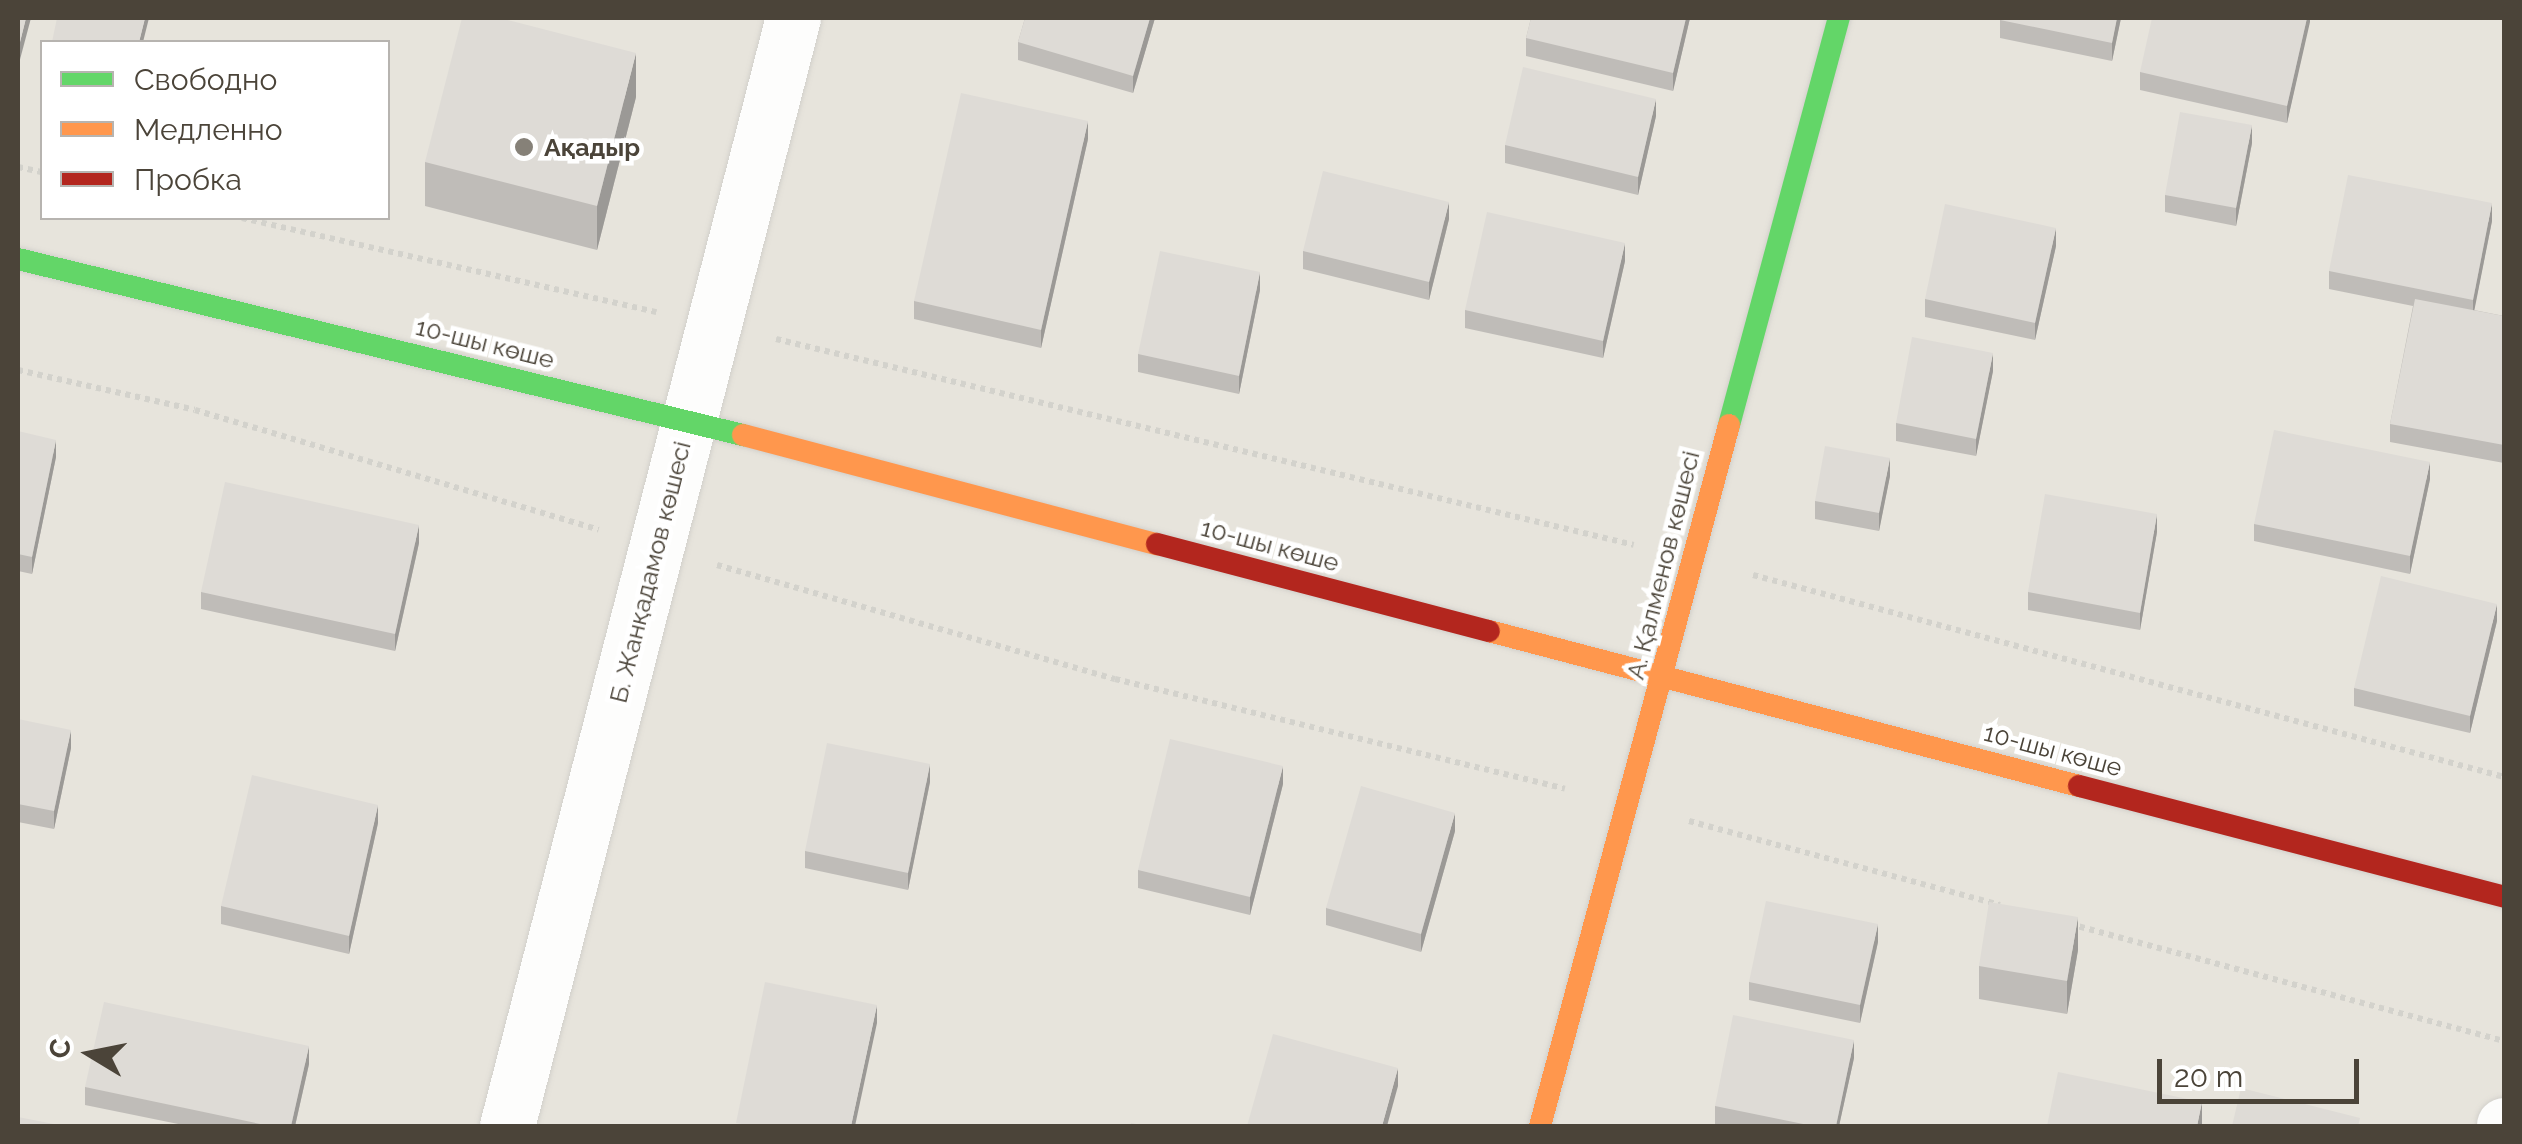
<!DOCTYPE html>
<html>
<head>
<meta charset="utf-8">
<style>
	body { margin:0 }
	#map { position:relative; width:2522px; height:1144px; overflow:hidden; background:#f4f2ee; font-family:Raleway,sans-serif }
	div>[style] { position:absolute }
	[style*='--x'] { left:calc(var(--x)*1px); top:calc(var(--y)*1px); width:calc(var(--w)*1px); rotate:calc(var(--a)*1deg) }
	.residential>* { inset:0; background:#e7e4dc }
	.path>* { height:6px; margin-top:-3px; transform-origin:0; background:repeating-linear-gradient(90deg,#d3d2cc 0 5px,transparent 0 10px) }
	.roads { filter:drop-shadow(0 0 2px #d2d0cb) drop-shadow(0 0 2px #d2d0cb) }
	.street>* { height:55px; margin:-27.5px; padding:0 27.5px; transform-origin:27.5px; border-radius:27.5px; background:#fdfdfc }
	.fast>* { height:22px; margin:-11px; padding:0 11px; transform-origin:11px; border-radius:11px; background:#63d668 }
	.slow>* { height:22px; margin:-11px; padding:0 11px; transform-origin:11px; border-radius:11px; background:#ff974d }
	.jam>* { height:22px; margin:-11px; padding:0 11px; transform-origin:11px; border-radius:11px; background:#b3261e }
	.wall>* { inset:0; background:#bfbcb8 }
	.shaded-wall>* { inset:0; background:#9b9996 }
	.building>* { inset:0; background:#dedbd6 }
	.dots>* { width:28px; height:28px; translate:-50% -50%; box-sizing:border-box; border:5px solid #fff; border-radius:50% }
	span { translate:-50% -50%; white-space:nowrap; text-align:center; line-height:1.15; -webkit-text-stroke:9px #fff; paint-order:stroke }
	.poi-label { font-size:25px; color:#4b4439; font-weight:700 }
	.left { translate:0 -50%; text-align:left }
	.street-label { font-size:25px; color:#4b4439 }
	.frame { position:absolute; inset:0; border:20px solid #4b4439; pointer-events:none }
	.legend { position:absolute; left:40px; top:40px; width:350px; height:180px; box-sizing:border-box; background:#fff; border:2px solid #b7b4b0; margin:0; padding:12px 18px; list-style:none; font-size:30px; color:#4b4439 }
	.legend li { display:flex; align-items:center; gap:20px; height:50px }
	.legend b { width:50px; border:2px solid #b7b4b0 }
	.north { position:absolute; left:40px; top:1004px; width:100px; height:100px; -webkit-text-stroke:8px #fff; paint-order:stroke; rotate:280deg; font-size:28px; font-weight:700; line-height:40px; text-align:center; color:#4b4439 }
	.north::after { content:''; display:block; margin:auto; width:35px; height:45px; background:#4b4439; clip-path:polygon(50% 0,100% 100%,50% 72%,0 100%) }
	.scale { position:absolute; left:2157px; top:1059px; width:202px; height:45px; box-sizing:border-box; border:5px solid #4b4439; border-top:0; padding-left:12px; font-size:30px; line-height:35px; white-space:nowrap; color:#4b4439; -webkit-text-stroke:8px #fff; paint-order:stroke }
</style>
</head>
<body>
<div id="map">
	<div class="residential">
		<div style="clip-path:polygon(evenodd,18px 18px,2504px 18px,2504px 1126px,18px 1126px,18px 18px,42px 42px,388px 42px,388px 218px,42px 218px,42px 42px)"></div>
	</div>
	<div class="path">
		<div style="--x:18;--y:167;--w:25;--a:12"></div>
		<div style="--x:242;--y:218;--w:425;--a:12.8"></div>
		<div style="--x:776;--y:339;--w:882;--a:13.5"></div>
		<div style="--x:18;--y:370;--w:181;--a:12.7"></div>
		<div style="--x:195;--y:410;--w:421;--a:16.5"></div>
		<div style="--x:717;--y:565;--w:414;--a:16"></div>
		<div style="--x:1115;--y:679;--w:463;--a:13.7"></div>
		<div style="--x:1753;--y:575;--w:778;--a:15.05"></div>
		<div style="--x:1689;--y:821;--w:322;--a:15.1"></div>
		<div style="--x:2070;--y:924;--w:449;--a:15.1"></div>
	</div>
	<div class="roads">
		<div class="street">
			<div style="--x:507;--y:1126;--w:1144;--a:-75.53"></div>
			<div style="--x:2504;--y:1126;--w:1;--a:-90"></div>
		</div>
		<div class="fast">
			<div style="--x:18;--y:259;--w:746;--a:13.65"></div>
			<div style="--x:1729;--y:425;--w:422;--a:-74.9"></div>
		</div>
		<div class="slow">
			<div style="--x:743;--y:435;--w:428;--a:14.8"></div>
			<div style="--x:1489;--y:631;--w:610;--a:14.72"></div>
			<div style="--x:1540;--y:1126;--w:726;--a:-74.91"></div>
		</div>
		<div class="jam">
			<div style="--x:1157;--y:544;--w:343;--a:14.7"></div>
			<div style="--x:2079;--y:786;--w:439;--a:14.6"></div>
		</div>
	</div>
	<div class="wall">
		<div style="clip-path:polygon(1025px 18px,1155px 18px,1133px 93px,1018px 60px,1018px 42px)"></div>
		<div style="clip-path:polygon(1531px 18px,1690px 18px,1673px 91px,1526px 56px,1526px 38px)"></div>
		<div style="clip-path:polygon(2000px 18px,2121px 18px,2112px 61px,2000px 38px)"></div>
		<div style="clip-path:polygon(2310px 18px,2287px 123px,2140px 90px,2140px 72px)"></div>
		<div style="clip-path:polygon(636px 97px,597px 250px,425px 206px,425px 162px)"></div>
		<div style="clip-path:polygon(1656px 116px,1638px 195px,1505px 163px,1505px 145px)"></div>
		<div style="clip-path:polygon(1088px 139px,1041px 348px,914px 319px,914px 301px)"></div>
		<div style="clip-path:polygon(2252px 143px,2236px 226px,2165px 212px,2165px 195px)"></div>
		<div style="clip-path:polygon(1449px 219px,1429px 300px,1303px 269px,1303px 251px)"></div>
		<div style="clip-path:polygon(2492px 221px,2474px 310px,2504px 316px,2504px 463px,2390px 442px,2390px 424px,2413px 306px,2329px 289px,2329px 271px)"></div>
		<div style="clip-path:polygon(2056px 246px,2035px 340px,1925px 317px,1925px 299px)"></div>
		<div style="clip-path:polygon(1625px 261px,1603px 358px,1465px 328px,1465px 310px)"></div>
		<div style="clip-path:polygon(1260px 290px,1239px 394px,1138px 372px,1138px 354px)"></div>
		<div style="clip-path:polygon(1993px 371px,1976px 456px,1896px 441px,1896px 423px)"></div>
		<div style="clip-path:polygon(18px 431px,56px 457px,32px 574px,18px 571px)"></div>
		<div style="clip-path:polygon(1890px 476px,1879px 531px,1815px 519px,1815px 501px)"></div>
		<div style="clip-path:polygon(2430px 479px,2410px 574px,2254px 541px,2254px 524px)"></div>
		<div style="clip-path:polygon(2157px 532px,2140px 630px,2028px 610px,2028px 592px)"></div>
		<div style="clip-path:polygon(419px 543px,395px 651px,201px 609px,201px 592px)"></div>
		<div style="clip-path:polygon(2497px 621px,2470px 733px,2354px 706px,2354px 688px)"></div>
		<div style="clip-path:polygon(18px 719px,71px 748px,54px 829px,18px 822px)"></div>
		<div style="clip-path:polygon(930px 782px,908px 890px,805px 868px,805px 851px)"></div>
		<div style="clip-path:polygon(1283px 784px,1250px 915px,1138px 888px,1138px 870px)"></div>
		<div style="clip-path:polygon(378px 823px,349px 954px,221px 924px,221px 906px)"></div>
		<div style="clip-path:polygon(1455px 831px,1421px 952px,1326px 925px,1326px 908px)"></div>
		<div style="clip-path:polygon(1878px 942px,1860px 1023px,1749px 1000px,1749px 982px)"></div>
		<div style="clip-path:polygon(2078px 950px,2067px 1014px,1979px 999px,1979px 966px)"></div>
		<div style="clip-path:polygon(1854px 1058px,1839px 1126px,1727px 1126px,1715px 1124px,1715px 1106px)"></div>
		<div style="clip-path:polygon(309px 1064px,295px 1126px,188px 1126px,85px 1105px,85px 1087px)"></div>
	</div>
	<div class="shaded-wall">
		<div style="clip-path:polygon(26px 18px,31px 18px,18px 67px,18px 50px)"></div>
		<div style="clip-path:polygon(145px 18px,149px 18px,143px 42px,139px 42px)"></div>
		<div style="clip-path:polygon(1150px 18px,1155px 18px,1133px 93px,1133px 76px)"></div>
		<div style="clip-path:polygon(1686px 18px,1690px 18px,1673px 91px,1673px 73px)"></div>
		<div style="clip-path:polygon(2117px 18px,2121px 18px,2112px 61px,2112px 43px)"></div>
		<div style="clip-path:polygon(2307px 18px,2310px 18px,2310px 22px,2287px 123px,2287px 106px)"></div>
		<div style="clip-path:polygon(636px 53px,636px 97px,597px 250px,597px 206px)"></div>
		<div style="clip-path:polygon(1656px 99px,1656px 116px,1638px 195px,1638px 177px)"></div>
		<div style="clip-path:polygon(1088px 121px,1088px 139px,1041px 348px,1041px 330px)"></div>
		<div style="clip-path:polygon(2252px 125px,2252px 143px,2236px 226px,2236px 208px)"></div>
		<div style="clip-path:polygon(1449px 202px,1449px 219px,1429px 300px,1429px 282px)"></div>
		<div style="clip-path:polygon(2492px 203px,2492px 221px,2473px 317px,2473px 300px)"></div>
		<div style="clip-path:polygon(2056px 228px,2056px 246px,2035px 340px,2035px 323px)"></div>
		<div style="clip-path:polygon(1625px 243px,1625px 261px,1603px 358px,1603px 341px)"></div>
		<div style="clip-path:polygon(1260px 272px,1260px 290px,1239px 394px,1239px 376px)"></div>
		<div style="clip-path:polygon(1993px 353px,1993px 371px,1976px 456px,1976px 439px)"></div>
		<div style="clip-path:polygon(56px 440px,56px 457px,32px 574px,32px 557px)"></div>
		<div style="clip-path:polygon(1890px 458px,1890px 476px,1879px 531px,1879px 513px)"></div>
		<div style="clip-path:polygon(2430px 462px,2430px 479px,2410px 574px,2410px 556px)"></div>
		<div style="clip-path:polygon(2157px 514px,2157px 532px,2140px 630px,2140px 613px)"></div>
		<div style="clip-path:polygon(419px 525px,419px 543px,395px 651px,395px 634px)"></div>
		<div style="clip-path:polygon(2497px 604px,2497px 621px,2470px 733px,2470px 716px)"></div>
		<div style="clip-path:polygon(71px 730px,71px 748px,54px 829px,54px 811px)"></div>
		<div style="clip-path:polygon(930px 764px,930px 782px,908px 890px,908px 873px)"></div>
		<div style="clip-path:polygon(1283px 766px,1283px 784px,1250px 915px,1250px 897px)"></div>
		<div style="clip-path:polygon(378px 805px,378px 823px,349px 954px,349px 936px)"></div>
		<div style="clip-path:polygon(1455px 813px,1455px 831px,1421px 952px,1421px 934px)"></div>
		<div style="clip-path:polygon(2078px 917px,2078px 950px,2067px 1014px,2067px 981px)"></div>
		<div style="clip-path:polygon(1878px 924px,1878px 942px,1860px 1023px,1860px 1005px)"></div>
		<div style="clip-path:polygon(877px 1005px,877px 1023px,855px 1126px,851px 1126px)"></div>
		<div style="clip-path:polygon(1854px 1040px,1854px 1058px,1839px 1126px,1836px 1126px)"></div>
		<div style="clip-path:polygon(309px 1046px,309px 1064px,295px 1126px,291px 1126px)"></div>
		<div style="clip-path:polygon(1398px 1068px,1398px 1086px,1387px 1126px,1382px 1126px)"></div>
		<div style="clip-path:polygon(2202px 1102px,2202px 1126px,2197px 1126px)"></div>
	</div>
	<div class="building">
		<div style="clip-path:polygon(18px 18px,26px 18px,18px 50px)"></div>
		<div style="clip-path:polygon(57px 18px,145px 18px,139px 42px,52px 42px)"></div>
		<div style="clip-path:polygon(462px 18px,500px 18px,636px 53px,597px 206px,425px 162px)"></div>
		<div style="clip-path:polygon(1025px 18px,1150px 18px,1133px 76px,1018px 42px)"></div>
		<div style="clip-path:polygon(1531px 18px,1686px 18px,1673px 73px,1526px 38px)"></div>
		<div style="clip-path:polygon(2000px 18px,2117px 18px,2112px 43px,2000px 20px)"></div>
		<div style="clip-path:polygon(2152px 18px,2307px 18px,2287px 106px,2140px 72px)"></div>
		<div style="clip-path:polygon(1523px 67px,1656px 99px,1638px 177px,1505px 145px)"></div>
		<div style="clip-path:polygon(961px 93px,1088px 121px,1041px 330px,914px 301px)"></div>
		<div style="clip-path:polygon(2180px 112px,2252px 125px,2236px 208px,2165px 195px)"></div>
		<div style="clip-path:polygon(1323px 171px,1449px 202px,1429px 282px,1303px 251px)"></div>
		<div style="clip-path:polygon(2348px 175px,2492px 203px,2473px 300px,2329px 271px)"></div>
		<div style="clip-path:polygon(1945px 204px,2056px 228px,2035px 323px,1925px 299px)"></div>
		<div style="clip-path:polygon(1487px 212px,1625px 243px,1603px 341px,1465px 310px)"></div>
		<div style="clip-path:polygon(1160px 251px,1260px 272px,1239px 376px,1138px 354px)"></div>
		<div style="clip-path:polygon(2415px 299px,2504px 316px,2504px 445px,2390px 424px)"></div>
		<div style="clip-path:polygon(1912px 337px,1993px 353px,1976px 439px,1896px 423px)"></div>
		<div style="clip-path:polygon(2274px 430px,2430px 462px,2410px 556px,2254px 524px)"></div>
		<div style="clip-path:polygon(18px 431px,56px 440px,32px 557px,18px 554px)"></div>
		<div style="clip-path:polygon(1825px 446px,1890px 458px,1879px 513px,1815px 501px)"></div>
		<div style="clip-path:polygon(225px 482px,419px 525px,395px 634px,201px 592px)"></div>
		<div style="clip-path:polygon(2045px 494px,2157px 514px,2140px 613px,2028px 592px)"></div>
		<div style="clip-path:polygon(2381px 576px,2497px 604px,2470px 716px,2354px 688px)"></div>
		<div style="clip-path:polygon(18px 719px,71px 730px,54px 811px,18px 804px)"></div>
		<div style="clip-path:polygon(1170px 739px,1283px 766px,1250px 897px,1138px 870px)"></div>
		<div style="clip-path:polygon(827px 743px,930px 764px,908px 873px,805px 851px)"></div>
		<div style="clip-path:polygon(252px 775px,378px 805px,349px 936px,221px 906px)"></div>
		<div style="clip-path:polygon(1361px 786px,1455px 813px,1421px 934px,1326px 908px)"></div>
		<div style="clip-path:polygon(1766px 901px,1878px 924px,1860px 1005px,1749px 982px)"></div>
		<div style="clip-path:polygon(1989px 902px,2078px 917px,2067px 981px,1979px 966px)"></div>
		<div style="clip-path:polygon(765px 982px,877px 1005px,851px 1126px,753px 1126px,736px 1123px)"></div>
		<div style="clip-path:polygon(104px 1002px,309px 1046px,291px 1126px,270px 1126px,85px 1087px)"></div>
		<div style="clip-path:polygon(1733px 1015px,1854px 1040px,1836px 1126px,1813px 1126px,1715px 1106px)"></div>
		<div style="clip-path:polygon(1273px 1034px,1398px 1068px,1382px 1126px,1247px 1126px)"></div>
		<div style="clip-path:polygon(2058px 1072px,2202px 1102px,2197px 1126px,2047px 1126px)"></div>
		<div style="clip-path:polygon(2241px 1088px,2360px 1118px,2358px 1126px,2232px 1126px)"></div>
		<div style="clip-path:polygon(18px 1117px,64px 1126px,18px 1126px)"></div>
		<div style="clip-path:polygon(1131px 1123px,1147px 1126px,1130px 1126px)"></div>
	</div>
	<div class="dots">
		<div style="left:524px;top:147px;background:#868178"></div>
	</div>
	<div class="poi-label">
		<span class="left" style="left:544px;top:147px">Ақадыр</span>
	</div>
	<div class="street-label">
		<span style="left:485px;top:343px;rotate:14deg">10-шы көше</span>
		<span style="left:1270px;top:545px;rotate:15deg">10-шы көше</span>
		<span style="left:1663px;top:565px;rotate:-76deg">А. Қалменов көшесі</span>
		<span style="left:650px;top:572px;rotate:-76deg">Б. Жанқадамов көшесі</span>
		<span style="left:2053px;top:750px;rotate:15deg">10-шы көше</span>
	</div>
	<div class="frame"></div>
	<ul class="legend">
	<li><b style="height:12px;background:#63d668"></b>Свободно</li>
	<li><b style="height:12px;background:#ff974d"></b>Медленно</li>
	<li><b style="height:12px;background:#b3261e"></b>Пробка</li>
	</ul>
	<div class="north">С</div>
	<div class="scale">20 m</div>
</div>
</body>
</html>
